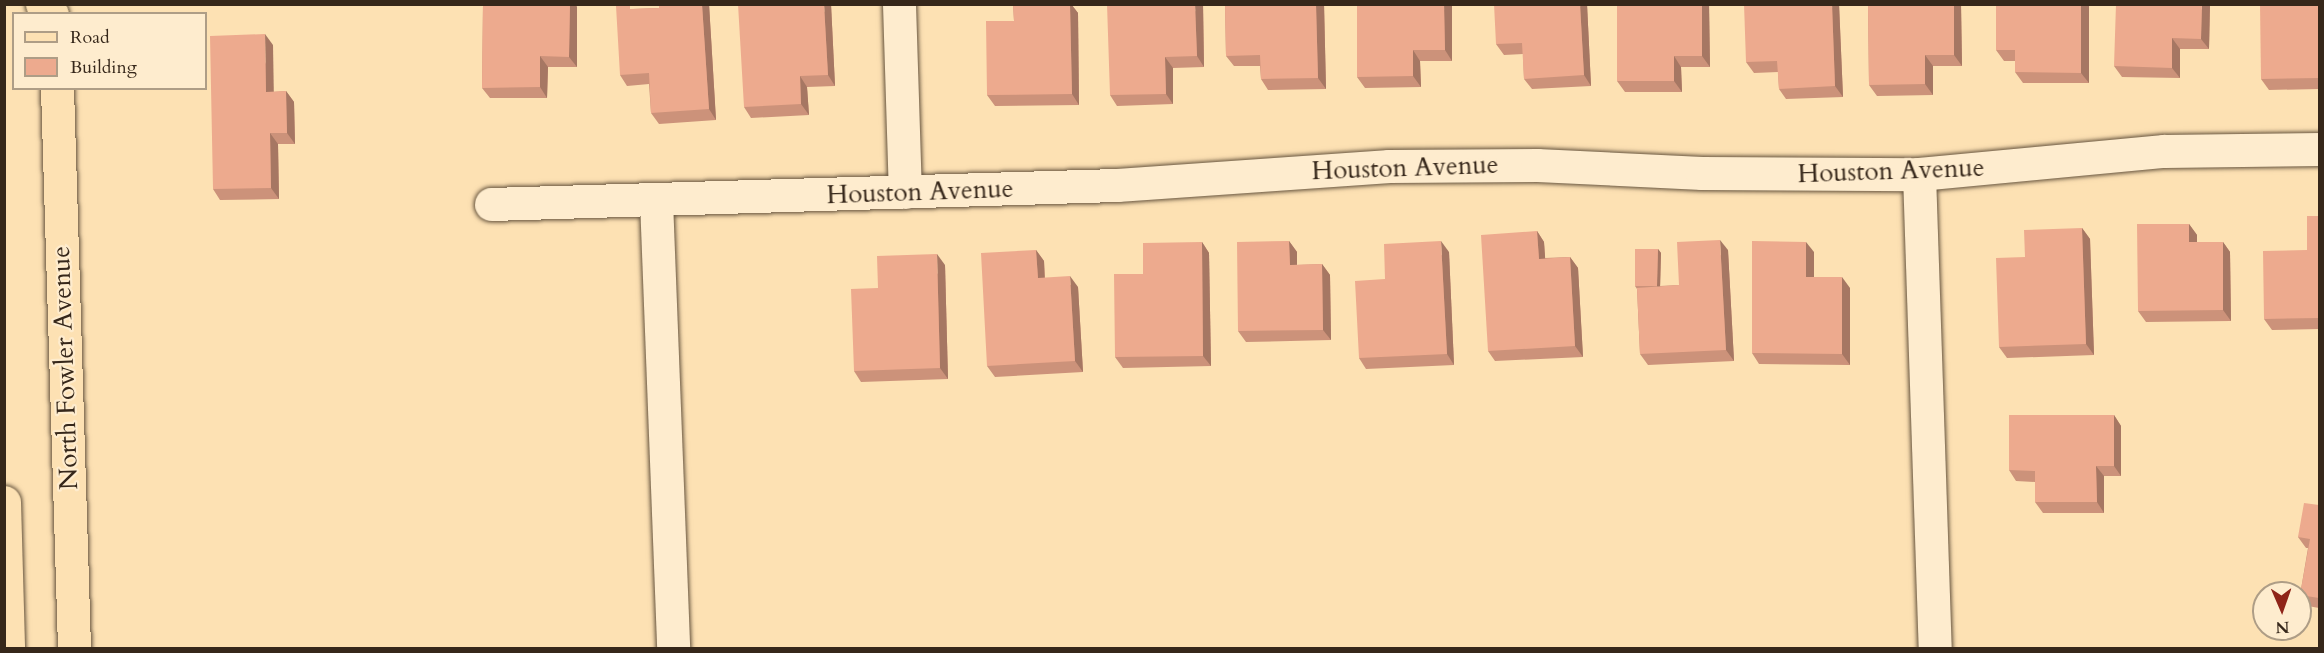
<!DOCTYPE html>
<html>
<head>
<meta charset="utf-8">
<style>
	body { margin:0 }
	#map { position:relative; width:2324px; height:653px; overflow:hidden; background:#fde1b3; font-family:Cardo,serif }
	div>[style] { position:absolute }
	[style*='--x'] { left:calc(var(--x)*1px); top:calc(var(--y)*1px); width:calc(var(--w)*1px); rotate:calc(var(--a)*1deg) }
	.roads { filter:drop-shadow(0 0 2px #685640) drop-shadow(0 0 2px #685640) }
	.minor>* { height:33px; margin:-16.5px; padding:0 16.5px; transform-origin:16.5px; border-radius:16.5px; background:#feecce }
	.major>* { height:33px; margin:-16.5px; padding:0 16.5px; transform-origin:16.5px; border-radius:16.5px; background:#fde1b3 }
	.wall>* { inset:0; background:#cc927a }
	.shaded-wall>* { inset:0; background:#a67763 }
	.building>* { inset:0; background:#edaa8e }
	span { translate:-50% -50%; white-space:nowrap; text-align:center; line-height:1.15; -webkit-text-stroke:4.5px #feecce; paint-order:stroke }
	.street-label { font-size:26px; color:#36271a }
	.frame { position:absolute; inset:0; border:6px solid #36271a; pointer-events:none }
	.legend { position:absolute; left:12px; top:12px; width:195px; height:78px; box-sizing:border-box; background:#feecce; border:2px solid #ae9d86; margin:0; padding:8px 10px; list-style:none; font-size:18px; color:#36271a }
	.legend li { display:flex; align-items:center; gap:12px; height:30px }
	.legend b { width:30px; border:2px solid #ae9d86 }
	.north { position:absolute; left:2252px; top:581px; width:60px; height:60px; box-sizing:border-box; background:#feecce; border:2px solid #ae9d86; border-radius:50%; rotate:178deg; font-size:16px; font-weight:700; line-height:24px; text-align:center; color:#36271a }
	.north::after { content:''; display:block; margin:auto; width:21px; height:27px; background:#8f2418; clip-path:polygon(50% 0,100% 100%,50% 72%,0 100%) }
</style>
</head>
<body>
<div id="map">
	<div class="roads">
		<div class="minor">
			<div style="--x:899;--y:4;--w:188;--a:88.2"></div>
			<div style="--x:1919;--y:174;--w:474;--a:88.1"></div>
			<div style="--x:656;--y:200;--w:448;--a:87.8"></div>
			<div style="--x:491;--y:204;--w:626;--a:-1.74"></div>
			<div style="--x:1117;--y:185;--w:273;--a:-4"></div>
			<div style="--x:1389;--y:166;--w:148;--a:-0.4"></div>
			<div style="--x:1537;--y:165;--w:165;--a:2.8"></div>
			<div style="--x:1702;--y:173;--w:217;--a:0.3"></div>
			<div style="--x:1919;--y:174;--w:246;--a:-5.4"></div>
			<div style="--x:2164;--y:151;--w:156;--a:-0.7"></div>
		</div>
		<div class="major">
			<div style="--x:42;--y:4;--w:14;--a:45"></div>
			<div style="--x:57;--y:88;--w:560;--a:88.26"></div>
			<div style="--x:4;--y:502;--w:146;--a:88.4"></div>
		</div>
	</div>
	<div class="wall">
		<div style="clip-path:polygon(483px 4px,575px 4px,577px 7px,577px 67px,548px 67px,547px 98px,490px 98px,482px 88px)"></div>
		<div style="clip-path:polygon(659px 4px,709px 4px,716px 120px,659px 124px,651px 113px,649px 84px,627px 86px,620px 75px,633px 9px,659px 8px)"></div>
		<div style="clip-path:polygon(831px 4px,835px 86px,807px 87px,809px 115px,751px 118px,744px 107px)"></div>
		<div style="clip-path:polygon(1013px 4px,1071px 4px,1078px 13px,1079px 105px,995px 106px,987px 95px,1014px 21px)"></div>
		<div style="clip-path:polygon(1203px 4px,1204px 67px,1173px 68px,1173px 104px,1117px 106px,1110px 95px)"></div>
		<div style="clip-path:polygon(1225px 4px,1324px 4px,1326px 89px,1268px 90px,1261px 79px,1260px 66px,1234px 66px,1226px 56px)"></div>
		<div style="clip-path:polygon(1452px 4px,1452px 61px,1420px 61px,1421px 87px,1365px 88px,1357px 77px)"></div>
		<div style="clip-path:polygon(1587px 4px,1591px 86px,1532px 89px,1524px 79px,1523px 54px,1504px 55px,1496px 44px)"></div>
		<div style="clip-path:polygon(1617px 4px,1709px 4px,1710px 67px,1681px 67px,1682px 92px,1625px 92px,1617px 81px)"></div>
		<div style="clip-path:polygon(1839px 4px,1843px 97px,1786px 99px,1779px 89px,1778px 72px,1754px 73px,1746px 62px)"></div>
		<div style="clip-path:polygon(1868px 4px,1961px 4px,1962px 66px,1933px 66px,1933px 95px,1877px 96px,1869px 85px)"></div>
		<div style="clip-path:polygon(2089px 4px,2089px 83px,2023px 83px,2015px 72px,2015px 61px,2004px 61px,1996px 50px)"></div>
		<div style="clip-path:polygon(2210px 4px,2209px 49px,2180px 49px,2180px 78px,2122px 77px,2114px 66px)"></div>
		<div style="clip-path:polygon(2319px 4px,2319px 89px,2269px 90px,2261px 79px)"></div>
		<div style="clip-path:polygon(273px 45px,273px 92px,286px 91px,294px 102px,295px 144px,278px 144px,279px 199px,220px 200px,213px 189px)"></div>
		<div style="clip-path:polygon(2319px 216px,2319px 329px,2272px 330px,2264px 319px,2307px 250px)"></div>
		<div style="clip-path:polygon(2189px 224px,2197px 235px,2197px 242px,2223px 242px,2230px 252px,2231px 321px,2146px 322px,2138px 311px)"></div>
		<div style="clip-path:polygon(2082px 228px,2090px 239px,2094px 355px,2007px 358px,1999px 347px,2025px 257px)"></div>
		<div style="clip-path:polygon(1537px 231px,1544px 242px,1545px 258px,1570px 257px,1578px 268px,1583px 357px,1495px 361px,1488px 351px)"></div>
		<div style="clip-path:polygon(1289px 241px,1297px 252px,1297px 265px,1322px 264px,1330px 275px,1331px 340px,1246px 342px,1238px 331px)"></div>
		<div style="clip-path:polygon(1202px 242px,1209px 253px,1211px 366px,1123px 368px,1115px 357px,1143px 274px)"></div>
		<div style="clip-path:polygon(1658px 249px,1661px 253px,1660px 286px,1679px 285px,1728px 250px,1734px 361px,1648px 365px,1640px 354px,1637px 289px,1635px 286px)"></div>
		<div style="clip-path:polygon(1036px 250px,1044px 261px,1045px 278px,1078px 287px,1083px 372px,995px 377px,987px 366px)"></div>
		<div style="clip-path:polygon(1449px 252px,1454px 365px,1366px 369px,1359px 358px,1385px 279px)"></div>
		<div style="clip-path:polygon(1814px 252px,1814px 277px,1850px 288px,1850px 365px,1759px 364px,1752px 353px)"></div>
		<div style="clip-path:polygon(945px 265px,948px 379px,861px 382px,854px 371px)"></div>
		<div style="clip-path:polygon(2114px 415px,2121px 426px,2121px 476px,2104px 476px,2104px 513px,2043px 513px,2035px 502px,2035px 482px,2016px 481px,2009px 470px)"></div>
		<div style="clip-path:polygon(2319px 505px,2319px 608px,2308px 606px,2300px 595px,2308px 548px,2306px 548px,2298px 537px)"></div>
	</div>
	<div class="shaded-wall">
		<div style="clip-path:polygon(570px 4px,575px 4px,577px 7px,577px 67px,569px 57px)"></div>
		<div style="clip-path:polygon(702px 4px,709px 4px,716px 120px,709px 109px)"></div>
		<div style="clip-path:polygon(824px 4px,831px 4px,835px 86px,828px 75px)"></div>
		<div style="clip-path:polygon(1070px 4px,1071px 4px,1078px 13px,1079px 105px,1072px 94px)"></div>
		<div style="clip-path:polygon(1195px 4px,1203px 4px,1204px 67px,1197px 56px)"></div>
		<div style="clip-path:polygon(1316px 4px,1324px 4px,1326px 89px,1318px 78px)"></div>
		<div style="clip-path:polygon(1444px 4px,1452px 4px,1452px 61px,1445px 50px)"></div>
		<div style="clip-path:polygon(1580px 4px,1587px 4px,1591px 86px,1584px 75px)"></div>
		<div style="clip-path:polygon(1702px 4px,1709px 4px,1710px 67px,1702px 56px)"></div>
		<div style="clip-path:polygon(1832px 4px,1839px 4px,1843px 97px,1835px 86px)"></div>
		<div style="clip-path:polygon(1954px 4px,1961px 4px,1962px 66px,1954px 55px)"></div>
		<div style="clip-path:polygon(2081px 4px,2089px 4px,2089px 83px,2081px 73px)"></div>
		<div style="clip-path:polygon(2202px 4px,2210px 4px,2209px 49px,2201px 39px)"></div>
		<div style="clip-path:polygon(265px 34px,273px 45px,274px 103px,266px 92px)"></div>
		<div style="clip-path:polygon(2172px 38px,2180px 49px,2180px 78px,2172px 68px)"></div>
		<div style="clip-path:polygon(1413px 50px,1420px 61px,1421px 87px,1413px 76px)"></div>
		<div style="clip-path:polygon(1925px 55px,1933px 66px,1933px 95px,1925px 84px)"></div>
		<div style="clip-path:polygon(540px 56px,548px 67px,547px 98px,540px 87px)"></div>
		<div style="clip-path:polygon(1674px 56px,1681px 67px,1682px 92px,1674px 81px)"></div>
		<div style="clip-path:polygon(1165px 57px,1173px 68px,1173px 104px,1166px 94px)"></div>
		<div style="clip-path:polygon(800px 76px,807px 87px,809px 115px,801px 104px)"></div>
		<div style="clip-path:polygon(286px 91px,294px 102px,295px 144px,287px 133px)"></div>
		<div style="clip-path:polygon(270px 133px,278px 144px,279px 199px,271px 188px)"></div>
		<div style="clip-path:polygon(2189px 224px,2197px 235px,2197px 253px,2189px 242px)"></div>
		<div style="clip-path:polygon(2082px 228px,2090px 239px,2094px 355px,2086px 344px)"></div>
		<div style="clip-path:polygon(1537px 231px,1544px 242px,1546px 270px,1539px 259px)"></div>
		<div style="clip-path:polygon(1720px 240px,1728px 250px,1734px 361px,1726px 350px)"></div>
		<div style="clip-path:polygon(1289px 241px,1297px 252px,1297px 276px,1290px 265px)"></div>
		<div style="clip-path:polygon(1441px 241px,1449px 252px,1454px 365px,1447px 354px)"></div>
		<div style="clip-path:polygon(1202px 242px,1209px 253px,1211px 366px,1203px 356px)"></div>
		<div style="clip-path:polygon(1806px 242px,1814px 252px,1814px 288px,1806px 277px)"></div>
		<div style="clip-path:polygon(2223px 242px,2230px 252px,2231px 321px,2223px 310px)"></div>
		<div style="clip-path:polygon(1658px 249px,1661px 253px,1660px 291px,1657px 286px)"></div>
		<div style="clip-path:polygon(1036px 250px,1044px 261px,1045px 289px,1038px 278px)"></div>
		<div style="clip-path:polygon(937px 254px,945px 265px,948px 379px,940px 368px)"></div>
		<div style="clip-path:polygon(1570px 257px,1578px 268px,1583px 357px,1575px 346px)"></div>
		<div style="clip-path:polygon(1322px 264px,1330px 275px,1331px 340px,1323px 330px)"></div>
		<div style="clip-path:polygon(1070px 276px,1078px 287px,1083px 372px,1075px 361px)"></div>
		<div style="clip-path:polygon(1842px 277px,1850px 288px,1850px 365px,1842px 354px)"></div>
		<div style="clip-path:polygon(2114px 415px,2121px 426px,2121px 476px,2114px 466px)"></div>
		<div style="clip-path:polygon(2096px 466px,2104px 476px,2104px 513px,2097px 502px)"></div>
	</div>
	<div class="building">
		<div style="clip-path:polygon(483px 4px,570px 4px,569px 57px,540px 56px,540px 87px,482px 88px)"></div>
		<div style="clip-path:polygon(659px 4px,702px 4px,709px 109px,651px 113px,649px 73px,620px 75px,616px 6px,630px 5px,630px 9px,659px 8px)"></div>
		<div style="clip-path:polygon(738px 4px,824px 4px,828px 75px,800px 76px,801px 104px,744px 107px)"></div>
		<div style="clip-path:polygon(1013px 4px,1070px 4px,1072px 94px,987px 95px,986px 21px,1014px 21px)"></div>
		<div style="clip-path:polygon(1107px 4px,1195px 4px,1197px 56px,1165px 57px,1166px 94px,1110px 95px)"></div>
		<div style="clip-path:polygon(1225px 4px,1316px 4px,1318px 78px,1261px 79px,1260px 55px,1226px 56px)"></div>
		<div style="clip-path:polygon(1357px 4px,1444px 4px,1445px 50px,1413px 50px,1413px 76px,1357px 77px)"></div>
		<div style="clip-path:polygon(1494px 4px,1580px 4px,1584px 75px,1524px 79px,1522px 43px,1496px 44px)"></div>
		<div style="clip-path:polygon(1617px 4px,1702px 4px,1702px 56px,1674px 56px,1674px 81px,1617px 81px)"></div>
		<div style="clip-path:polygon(1744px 4px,1832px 4px,1835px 86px,1779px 89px,1777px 61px,1746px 62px)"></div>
		<div style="clip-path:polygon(1868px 4px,1954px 4px,1954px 55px,1925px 55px,1925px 84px,1869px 85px)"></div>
		<div style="clip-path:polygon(1996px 4px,2081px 4px,2081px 73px,2015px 72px,2015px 50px,1996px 50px)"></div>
		<div style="clip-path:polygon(2116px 4px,2202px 4px,2201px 39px,2172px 38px,2172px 68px,2114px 66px)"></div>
		<div style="clip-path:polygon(2260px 4px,2319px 4px,2319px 78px,2261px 79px)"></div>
		<div style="clip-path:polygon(265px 34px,266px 92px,286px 91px,287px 133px,270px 133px,271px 188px,213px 189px,210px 36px)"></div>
		<div style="clip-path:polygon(2307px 216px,2319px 216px,2319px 318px,2264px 319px,2263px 251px,2307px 250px)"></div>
		<div style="clip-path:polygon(2137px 224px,2189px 224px,2189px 242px,2223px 242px,2223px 310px,2138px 311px)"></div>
		<div style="clip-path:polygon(2082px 228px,2086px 344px,1999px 347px,1996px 258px,2025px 257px,2024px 230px)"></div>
		<div style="clip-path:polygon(1537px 231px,1539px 259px,1570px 257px,1575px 346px,1488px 351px,1481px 235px)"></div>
		<div style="clip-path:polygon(1720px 240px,1726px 350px,1640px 354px,1637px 288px,1679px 285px,1677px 242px)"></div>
		<div style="clip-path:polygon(1289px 241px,1290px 265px,1322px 264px,1323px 330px,1238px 331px,1237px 242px)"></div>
		<div style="clip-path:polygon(1441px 241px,1447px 354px,1359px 358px,1355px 281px,1385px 279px,1384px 244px)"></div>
		<div style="clip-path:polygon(1752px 241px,1806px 242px,1806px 277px,1842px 277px,1842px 354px,1752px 353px)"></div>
		<div style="clip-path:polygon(1202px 242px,1203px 356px,1115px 357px,1114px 274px,1143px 274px,1143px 243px)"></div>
		<div style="clip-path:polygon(1635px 249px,1658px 249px,1657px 286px,1635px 286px)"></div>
		<div style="clip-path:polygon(1036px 250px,1038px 278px,1070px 276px,1075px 361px,987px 366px,981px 253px)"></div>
		<div style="clip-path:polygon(937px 254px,940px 368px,854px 371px,851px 289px,878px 288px,877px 256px)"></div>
		<div style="clip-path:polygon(2009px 415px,2114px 415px,2114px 466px,2096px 466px,2097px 502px,2035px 502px,2035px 471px,2009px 470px)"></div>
		<div style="clip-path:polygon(2304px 503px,2319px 505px,2319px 598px,2300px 595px,2310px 539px,2298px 537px)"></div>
	</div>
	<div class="street-label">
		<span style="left:1405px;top:168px;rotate:-2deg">Houston Avenue</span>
		<span style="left:1891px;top:171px;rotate:-2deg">Houston Avenue</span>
		<span style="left:920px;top:192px;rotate:-2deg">Houston Avenue</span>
		<span style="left:65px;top:368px;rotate:-92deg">North Fowler Avenue</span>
	</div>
	<div class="frame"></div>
	<ul class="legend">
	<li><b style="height:8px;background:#fde1b3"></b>Road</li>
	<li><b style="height:16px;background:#edaa8e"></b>Building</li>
	</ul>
	<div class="north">N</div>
</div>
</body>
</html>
